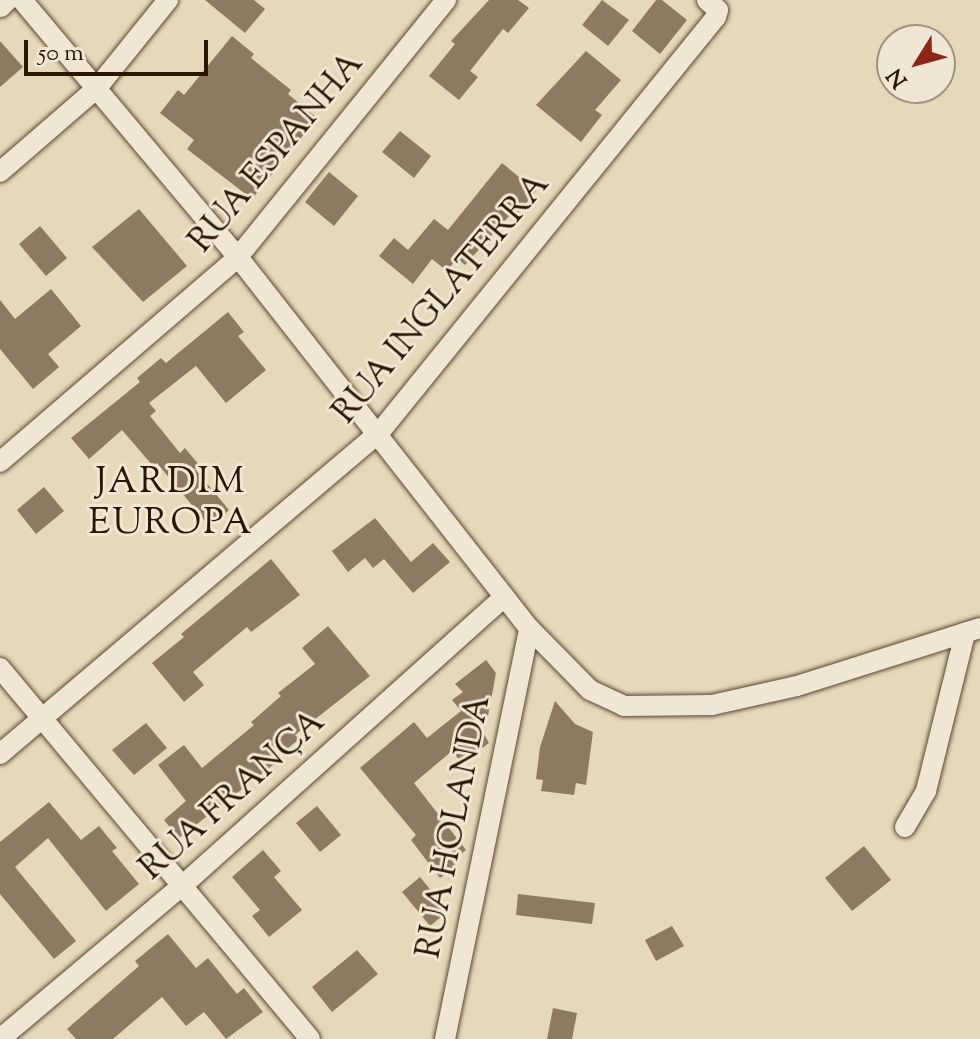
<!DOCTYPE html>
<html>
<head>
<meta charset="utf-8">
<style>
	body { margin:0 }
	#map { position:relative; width:980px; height:1039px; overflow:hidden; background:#e6d8bb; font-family:"Sorts Mill Goudy",serif }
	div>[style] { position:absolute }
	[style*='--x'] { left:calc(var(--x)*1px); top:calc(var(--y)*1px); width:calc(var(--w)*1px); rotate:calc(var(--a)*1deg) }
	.building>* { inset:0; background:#8c7b62 }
	.roads { filter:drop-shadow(0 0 2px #594730) drop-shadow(0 0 2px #594730) }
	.minor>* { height:20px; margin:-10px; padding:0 10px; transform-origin:10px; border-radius:10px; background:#efe6d3 }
	.tertiary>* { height:24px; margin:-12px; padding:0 12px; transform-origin:12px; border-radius:12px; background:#efe6d3 }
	span { translate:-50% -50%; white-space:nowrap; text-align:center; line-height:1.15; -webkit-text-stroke:6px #efe6d3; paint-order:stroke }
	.street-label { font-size:34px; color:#2a1701 }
	.neighbourhood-label { font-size:36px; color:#2a1701; letter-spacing:2px }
	.north { position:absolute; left:876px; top:24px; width:80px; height:80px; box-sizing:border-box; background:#efe6d3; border:2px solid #a0937f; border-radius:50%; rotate:233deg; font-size:22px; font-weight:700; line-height:32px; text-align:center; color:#2a1701 }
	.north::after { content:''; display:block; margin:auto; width:28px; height:36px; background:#8f2418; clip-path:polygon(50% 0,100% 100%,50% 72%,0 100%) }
	.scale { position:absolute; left:24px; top:40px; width:184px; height:36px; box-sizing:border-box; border:4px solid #2a1701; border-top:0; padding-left:10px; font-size:24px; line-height:28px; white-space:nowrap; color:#2a1701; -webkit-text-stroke:6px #efe6d3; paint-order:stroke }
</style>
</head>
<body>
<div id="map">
	<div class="building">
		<div style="clip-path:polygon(205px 0,254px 0,265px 9px,245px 33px)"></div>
		<div style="clip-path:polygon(489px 0,518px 0,529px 8px,508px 33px,503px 29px,470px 71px,478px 77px,459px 100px,429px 76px,455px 44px,451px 41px)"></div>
		<div style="clip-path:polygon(602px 0,629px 20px,608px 46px,582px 25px)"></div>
		<div style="clip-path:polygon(656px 0,662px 0,687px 20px,660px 54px,632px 31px)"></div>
		<div style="clip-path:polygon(232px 36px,254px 54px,251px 58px,291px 90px,288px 94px,317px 118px,252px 199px,187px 149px,194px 140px,160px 113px,178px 90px,184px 95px)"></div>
		<div style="clip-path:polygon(0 41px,23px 67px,0 87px)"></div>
		<div style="clip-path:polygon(586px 51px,621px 80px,595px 110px,602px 115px,581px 142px,536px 105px)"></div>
		<div style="clip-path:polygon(400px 131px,431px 156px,414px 178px,382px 152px)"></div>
		<div style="clip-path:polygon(502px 163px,536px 191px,513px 219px,509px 216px,465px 265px,457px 258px,447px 271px,432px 259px,413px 284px,379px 256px,394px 238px,408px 250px,434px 219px,448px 230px)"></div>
		<div style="clip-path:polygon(329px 172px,358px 196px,334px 226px,305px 202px)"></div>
		<div style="clip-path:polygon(139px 209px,187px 266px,143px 302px,92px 247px)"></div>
		<div style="clip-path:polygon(40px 226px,67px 258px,46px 276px,19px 244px)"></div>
		<div style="clip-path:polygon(51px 289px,81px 326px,48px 354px,59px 367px,33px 389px,0 349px,0 300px,15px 319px)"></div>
		<div style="clip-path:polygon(228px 312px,244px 332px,238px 336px,266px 370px,226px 403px,196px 366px,149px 403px,156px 411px,150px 416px,180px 453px,185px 448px,200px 466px,195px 469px,229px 510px,210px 527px,157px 463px,153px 466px,122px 430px,89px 459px,71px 438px,140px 382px,137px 378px,161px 358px,166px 363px)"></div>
		<div style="clip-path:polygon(44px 487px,64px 511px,36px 534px,17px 510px)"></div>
		<div style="clip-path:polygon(375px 518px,411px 562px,433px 543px,450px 562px,413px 593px,384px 559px,373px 568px,365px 558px,348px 572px,332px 551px)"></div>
		<div style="clip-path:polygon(271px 559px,300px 595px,251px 632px,247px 627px,193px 672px,204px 685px,184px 702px,152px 663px,184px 637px,181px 634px)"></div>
		<div style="clip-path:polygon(328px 626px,370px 676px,295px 735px,299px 739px,275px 759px,277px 762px,179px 838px,164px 820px,186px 801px,158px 765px,184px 745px,202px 768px,254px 725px,251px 722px,281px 696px,278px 693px,315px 664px,302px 648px)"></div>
		<div style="clip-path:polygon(486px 660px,496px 673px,488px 716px,478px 724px,489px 743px,462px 763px,452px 751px,414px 783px,466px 850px,452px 861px,456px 866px,440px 878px,411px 840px,416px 835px,360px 768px,414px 722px,427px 738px,461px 711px,452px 700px,463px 692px,455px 684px)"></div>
		<div style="clip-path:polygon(555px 701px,575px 724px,593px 732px,586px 785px,576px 783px,574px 795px,541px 791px,543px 780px,536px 779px,540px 747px)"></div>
		<div style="clip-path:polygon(146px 723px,167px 748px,134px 775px,112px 750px)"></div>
		<div style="clip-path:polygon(49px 802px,81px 840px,99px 826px,117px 848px,112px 851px,139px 884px,106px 911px,48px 838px,15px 867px,76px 941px,54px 959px,0 894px,0 842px)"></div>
		<div style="clip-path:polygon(317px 806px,341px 835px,320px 852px,296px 823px)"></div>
		<div style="clip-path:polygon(864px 846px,891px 880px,852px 911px,825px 878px)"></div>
		<div style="clip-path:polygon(263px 850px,281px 871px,274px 877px,302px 910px,269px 937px,252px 916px,260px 910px,232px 877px)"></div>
		<div style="clip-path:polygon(420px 877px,448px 911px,430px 926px,402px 892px)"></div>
		<div style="clip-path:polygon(518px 894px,595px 903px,592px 924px,516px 915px)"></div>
		<div style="clip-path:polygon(672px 926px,684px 946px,656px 961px,645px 940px)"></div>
		<div style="clip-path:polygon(168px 934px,196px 968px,208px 958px,237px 994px,244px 988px,263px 1012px,226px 1039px,204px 1012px,186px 1026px,162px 997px,113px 1039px,76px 1039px,67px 1029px,139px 966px,135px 961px)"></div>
		<div style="clip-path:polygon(357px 950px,378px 974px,332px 1012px,312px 987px)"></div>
		<div style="clip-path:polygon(553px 1008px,577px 1013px,572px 1039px,547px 1039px)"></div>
	</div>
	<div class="roads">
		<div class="minor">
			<div style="--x:22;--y:0;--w:336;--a:50"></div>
			<div style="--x:238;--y:257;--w:472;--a:51.9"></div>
			<div style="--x:529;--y:628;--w:87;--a:45.5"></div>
			<div style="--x:590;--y:690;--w:38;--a:25"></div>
			<div style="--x:624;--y:706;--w:88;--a:-0.7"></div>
			<div style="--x:712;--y:705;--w:87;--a:-12.6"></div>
			<div style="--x:797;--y:686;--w:192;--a:-17.6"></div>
			<div style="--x:0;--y:172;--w:128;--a:-40.9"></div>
			<div style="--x:97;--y:88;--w:113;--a:-51.1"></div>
			<div style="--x:0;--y:462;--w:314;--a:-40.7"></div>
			<div style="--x:238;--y:257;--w:331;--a:-51"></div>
			<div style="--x:0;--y:668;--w:483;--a:50.1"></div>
			<div style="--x:0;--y:754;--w:497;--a:-40.3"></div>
			<div style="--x:379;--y:433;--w:535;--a:-50.99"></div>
			<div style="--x:716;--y:17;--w:7;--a:-74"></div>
			<div style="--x:718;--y:10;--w:15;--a:-138"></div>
			<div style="--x:905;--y:827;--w:42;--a:-59.7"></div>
			<div style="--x:926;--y:791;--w:163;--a:-76.1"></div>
			<div style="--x:0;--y:1039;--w:238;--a:-40.1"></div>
			<div style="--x:182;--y:886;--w:433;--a:-41.9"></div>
			<div style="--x:445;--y:1039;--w:419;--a:-78.4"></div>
		</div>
		<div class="tertiary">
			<div style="--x:0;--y:5;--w:7;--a:-45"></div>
		</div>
	</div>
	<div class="street-label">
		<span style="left:277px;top:153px;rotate:-50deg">RUA ESPANHA</span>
		<span style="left:442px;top:299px;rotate:-50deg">RUA INGLATERRA</span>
		<span style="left:233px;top:796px;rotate:-42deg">RUA FRANÇA</span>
		<span style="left:455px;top:827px;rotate:-79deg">RUA HOLANDA</span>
	</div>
	<div class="neighbourhood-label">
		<span style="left:171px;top:504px">JARDIM<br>EUROPA</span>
	</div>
	<div class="north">N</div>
	<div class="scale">50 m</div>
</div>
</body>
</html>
